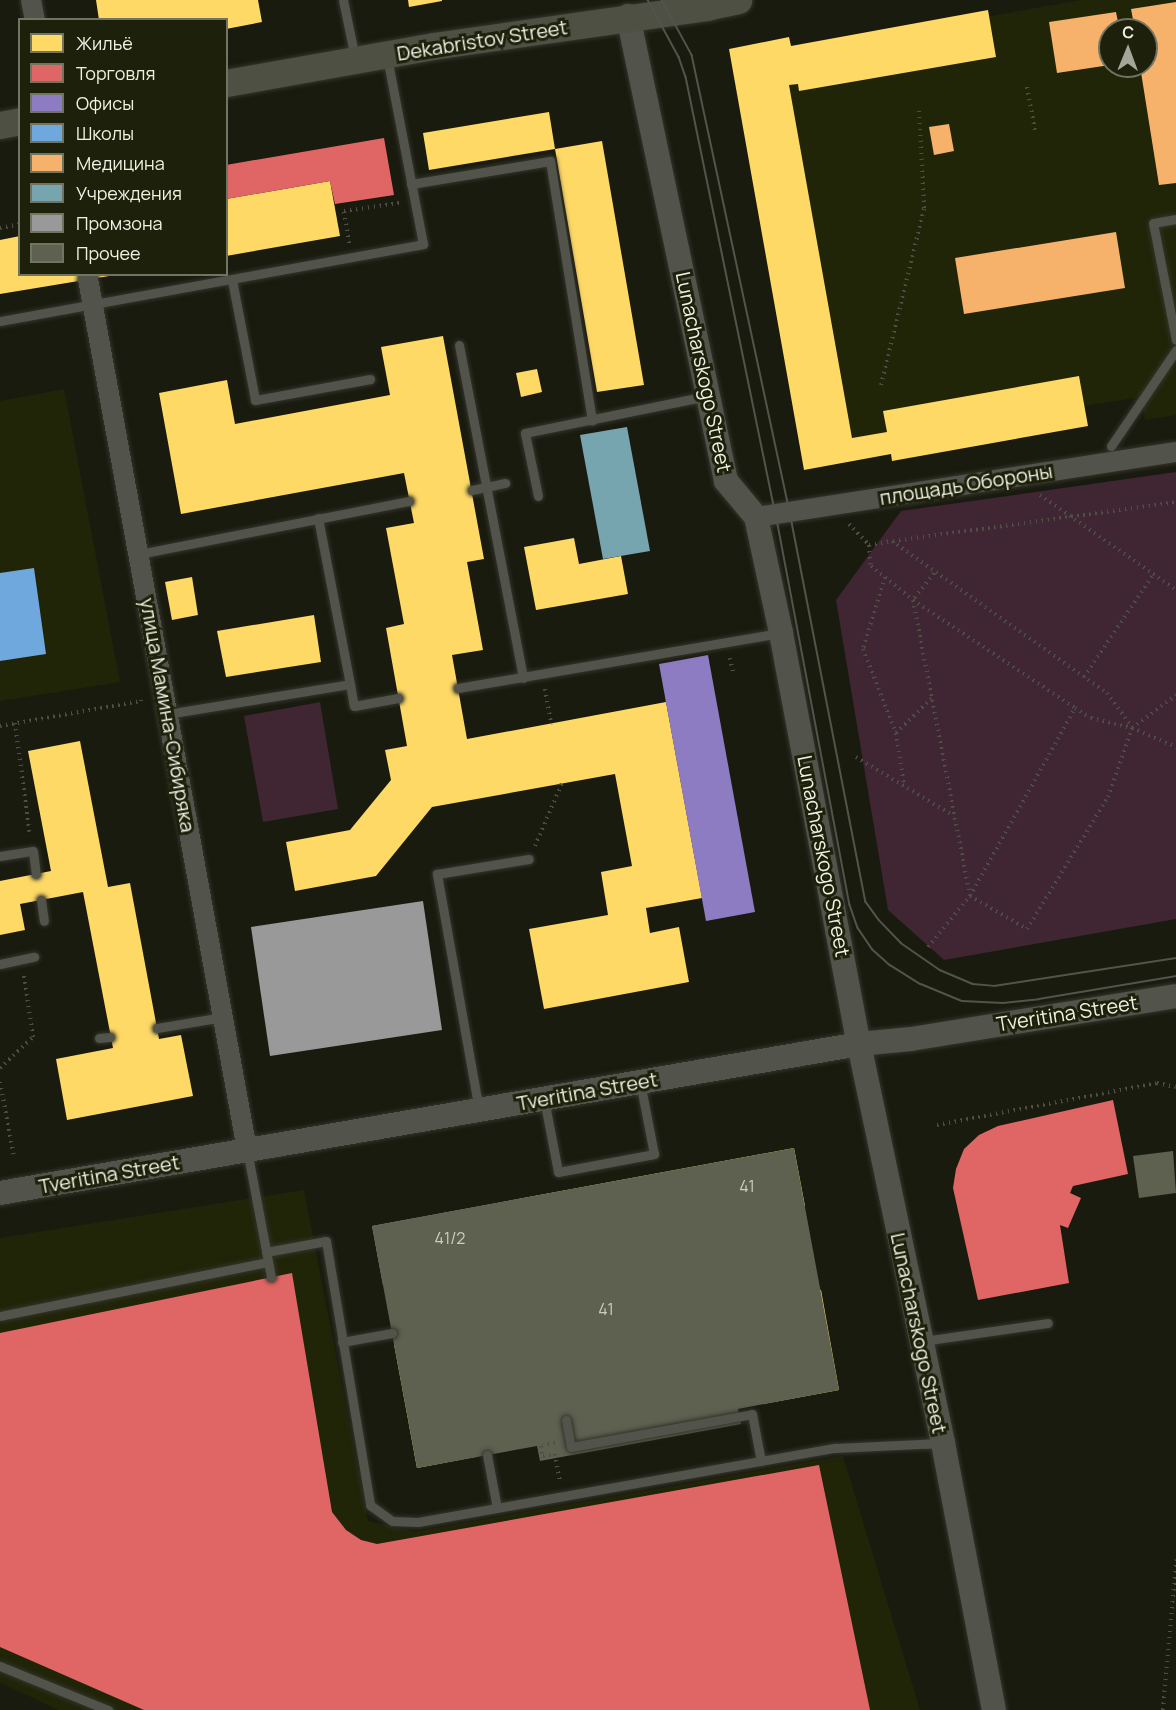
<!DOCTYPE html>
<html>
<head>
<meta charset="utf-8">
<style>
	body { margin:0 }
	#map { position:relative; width:1176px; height:1710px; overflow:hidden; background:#1a1b0f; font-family:Manrope,sans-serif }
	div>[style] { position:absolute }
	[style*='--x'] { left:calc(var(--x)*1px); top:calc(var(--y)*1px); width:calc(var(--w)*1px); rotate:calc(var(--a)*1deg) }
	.built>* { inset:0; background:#212508 }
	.green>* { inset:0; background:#402532 }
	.homes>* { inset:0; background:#ffd966 }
	.shops>* { inset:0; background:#e06666 }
	.offices>* { inset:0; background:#8e7cc3 }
	.schools>* { inset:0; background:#6fa8dc }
	.health>* { inset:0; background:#f6b26b }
	.public>* { inset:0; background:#76a5af }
	.industry>* { inset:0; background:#999 }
	.building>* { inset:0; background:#5e6050 }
	.path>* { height:4px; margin-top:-2px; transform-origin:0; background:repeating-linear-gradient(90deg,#4d4e45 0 1.5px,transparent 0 6px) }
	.roads { filter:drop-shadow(0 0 2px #33342b) drop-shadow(0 0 2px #33342b) }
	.service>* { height:9px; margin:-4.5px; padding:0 4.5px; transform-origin:4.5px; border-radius:4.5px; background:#52534a }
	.minor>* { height:20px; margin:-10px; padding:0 10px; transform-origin:10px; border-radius:10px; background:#52534a }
	.tertiary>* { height:24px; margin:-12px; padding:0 12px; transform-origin:12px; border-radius:12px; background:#52534a }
	.secondary>* { height:27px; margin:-13.5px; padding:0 13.5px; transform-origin:13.5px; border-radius:13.5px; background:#4e5043 }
	.tram>* { height:1.5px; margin:-0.75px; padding:0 0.75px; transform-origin:0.75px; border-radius:0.75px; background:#52534b }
	span { translate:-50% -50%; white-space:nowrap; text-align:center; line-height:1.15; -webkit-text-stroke:6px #1d200a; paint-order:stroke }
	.number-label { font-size:16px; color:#cbcdbe }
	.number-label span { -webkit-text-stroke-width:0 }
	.street-label { font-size:20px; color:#eff1e3 }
	.legend { position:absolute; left:18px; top:18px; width:210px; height:258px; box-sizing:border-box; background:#1d200a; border:2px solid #717461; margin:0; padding:8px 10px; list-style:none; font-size:18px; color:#eff1e3 }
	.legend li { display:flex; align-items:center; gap:12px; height:30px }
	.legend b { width:30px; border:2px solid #717461 }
	.north { position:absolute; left:1098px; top:18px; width:60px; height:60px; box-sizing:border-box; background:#1d200a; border:2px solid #717461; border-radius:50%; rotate:1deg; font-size:16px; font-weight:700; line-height:24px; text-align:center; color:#eff1e3 }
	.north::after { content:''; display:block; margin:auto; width:21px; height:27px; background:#a4a699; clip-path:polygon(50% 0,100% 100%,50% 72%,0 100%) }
</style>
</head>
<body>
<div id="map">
	<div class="built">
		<div style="clip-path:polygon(evenodd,1081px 0,1176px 0,1176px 415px,1145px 420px,1141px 397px,826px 446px,760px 57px,1081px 0,1110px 30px,1146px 30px,1146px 66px,1110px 66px,1110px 30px)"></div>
		<div style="clip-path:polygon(64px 389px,120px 682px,0 701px,0 401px)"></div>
		<div style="clip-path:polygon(304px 1190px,368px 1521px,414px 1532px,843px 1456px,920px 1710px,58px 1710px,0 1682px,0 1238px)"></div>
	</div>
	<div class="green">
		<div style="clip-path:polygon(1176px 472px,1176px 919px,944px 960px,888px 910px,836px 600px,901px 511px)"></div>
		<div style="clip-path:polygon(320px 702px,338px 809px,263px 822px,244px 716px)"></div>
	</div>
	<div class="homes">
		<div style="clip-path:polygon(96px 0,258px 0,262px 22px,226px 29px,226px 20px,99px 20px)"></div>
		<div style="clip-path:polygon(408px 0,442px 0,442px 1px,409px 7px)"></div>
		<div style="clip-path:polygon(988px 10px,996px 57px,799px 91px,798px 84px,789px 85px,852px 438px,887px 432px,883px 411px,1079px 376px,1088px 426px,892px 461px,891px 454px,804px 470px,729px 49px,789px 37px,791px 46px)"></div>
		<div style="clip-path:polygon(549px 112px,555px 149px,429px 170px,423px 133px)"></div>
		<div style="clip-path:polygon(602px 141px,644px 385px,597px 392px,555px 149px)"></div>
		<div style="clip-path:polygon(330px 181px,340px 236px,226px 256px,226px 199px)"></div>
		<div style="clip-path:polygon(20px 236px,20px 274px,109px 276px,0 294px,0 240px)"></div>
		<div style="clip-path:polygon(443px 336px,484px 559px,467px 562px,483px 650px,452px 655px,467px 739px,666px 702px,702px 898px,646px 908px,650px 933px,679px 927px,689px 982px,544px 1009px,529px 929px,608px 915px,601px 872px,632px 866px,615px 774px,432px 807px,376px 876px,295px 891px,286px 842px,350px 830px,391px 780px,385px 750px,407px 746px,386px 628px,404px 624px,386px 528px,414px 523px,404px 473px,181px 514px,159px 393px,227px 380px,235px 424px,390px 395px,381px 347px)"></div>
		<div style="clip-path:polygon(537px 369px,542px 392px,521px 397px,516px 373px)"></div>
		<div style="clip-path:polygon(574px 538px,579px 564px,621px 556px,628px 594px,536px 610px,524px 547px)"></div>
		<div style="clip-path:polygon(192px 577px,198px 615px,172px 620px,165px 582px)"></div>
		<div style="clip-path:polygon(314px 615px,321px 662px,226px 677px,217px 631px)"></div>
		<div style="clip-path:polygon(80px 741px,108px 887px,130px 883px,159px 1039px,181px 1035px,193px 1096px,67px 1120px,56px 1059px,113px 1048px,83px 892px,20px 904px,25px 930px,0 935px,0 881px,51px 871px,28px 751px)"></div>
		<div style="clip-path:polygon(794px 1148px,805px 1206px,629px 1238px,628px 1232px,601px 1236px,602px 1243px,540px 1254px,539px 1247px,527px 1250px,518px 1199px)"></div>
		<div style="clip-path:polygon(821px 1290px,839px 1390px,763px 1404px,744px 1304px)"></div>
		<div style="clip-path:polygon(453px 1333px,475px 1457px,417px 1468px,394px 1344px)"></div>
	</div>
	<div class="shops">
		<div style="clip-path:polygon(384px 138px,394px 195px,335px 204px,330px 181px,226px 199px,226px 165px)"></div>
		<div style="clip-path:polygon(1113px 1100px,1128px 1174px,1073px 1186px,1070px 1193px,1081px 1198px,1068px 1228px,1060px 1225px,1069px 1283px,978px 1300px,953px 1188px,956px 1169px,964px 1149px,979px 1135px,998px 1126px)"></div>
		<div style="clip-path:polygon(292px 1273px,332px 1512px,346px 1530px,361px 1540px,377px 1544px,819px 1465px,870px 1710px,144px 1710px,0 1647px,0 1333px)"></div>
	</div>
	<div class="offices">
		<div style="clip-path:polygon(708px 655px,755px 912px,706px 921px,659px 664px)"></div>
	</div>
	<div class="schools">
		<div style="clip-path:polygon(34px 568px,46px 654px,0 661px,0 573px)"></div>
	</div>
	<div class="health">
		<div style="clip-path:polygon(1176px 2px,1176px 183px,1159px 185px,1140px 66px,1146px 66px,1146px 30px,1110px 30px,1110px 65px,1057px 73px,1049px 22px,1116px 12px,1119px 27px,1134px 25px,1131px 9px)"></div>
		<div style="clip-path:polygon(949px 124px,954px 151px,934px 155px,929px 127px)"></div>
		<div style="clip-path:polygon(1116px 232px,1125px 288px,964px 314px,955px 258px)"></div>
	</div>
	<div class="public">
		<div style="clip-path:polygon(627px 427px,650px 551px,603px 559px,580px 435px)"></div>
		<div style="clip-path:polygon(518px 1199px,529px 1258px,383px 1285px,372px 1226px)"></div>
	</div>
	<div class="industry">
		<div style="clip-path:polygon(423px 901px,442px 1030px,270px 1056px,251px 927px)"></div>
	</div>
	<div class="building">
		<div style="clip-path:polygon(794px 1148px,839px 1390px,738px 1409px,741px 1424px,556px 1458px,540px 1461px,537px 1446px,417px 1468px,372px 1226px)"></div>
		<div style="clip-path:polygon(1173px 1151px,1176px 1193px,1139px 1198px,1133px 1156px)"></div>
	</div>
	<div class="path">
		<div style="--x:1027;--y:87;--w:44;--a:79.5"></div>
		<div style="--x:0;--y:228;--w:20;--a:-11"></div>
		<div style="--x:349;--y:243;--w:32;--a:-99"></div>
		<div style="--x:344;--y:211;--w:56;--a:-8.3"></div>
		<div style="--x:881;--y:385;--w:182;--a:-76.3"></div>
		<div style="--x:924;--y:208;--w:100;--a:-92.9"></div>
		<div style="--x:1040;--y:495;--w:166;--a:34.9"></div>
		<div style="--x:849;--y:524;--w:29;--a:46"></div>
		<div style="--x:869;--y:545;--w:23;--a:-10"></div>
		<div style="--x:892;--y:541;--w:263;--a:35.3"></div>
		<div style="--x:1107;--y:693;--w:42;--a:53.7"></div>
		<div style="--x:893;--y:541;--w:286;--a:-7.8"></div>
		<div style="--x:869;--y:545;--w:21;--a:85"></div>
		<div style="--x:871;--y:566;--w:54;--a:39"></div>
		<div style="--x:913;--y:600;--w:195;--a:33.7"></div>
		<div style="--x:1075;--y:708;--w:19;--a:32"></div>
		<div style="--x:1091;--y:718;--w:42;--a:13.7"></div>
		<div style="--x:1132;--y:728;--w:48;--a:23.4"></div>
		<div style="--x:934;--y:573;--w:34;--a:128"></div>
		<div style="--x:913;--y:600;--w:301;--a:79.1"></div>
		<div style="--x:970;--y:896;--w:215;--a:-60.8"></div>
		<div style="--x:885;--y:577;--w:75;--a:107"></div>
		<div style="--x:863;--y:649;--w:90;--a:68.6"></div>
		<div style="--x:896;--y:733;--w:54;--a:81.4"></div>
		<div style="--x:730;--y:658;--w:14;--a:78"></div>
		<div style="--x:1084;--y:677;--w:123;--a:-55.9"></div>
		<div style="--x:545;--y:689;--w:36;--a:80"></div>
		<div style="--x:15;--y:723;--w:114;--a:82.4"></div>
		<div style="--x:0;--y:726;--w:143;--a:-10.1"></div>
		<div style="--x:141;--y:701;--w:4;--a:-90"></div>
		<div style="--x:896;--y:733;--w:50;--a:-44.2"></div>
		<div style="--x:856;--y:757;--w:114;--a:31"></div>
		<div style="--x:535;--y:846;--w:69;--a:-66.8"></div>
		<div style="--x:928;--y:947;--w:66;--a:-50.5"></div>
		<div style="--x:970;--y:896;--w:66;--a:30.1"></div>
		<div style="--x:1027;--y:929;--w:155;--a:-58.5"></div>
		<div style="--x:1108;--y:797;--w:73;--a:-70.8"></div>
		<div style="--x:1132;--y:728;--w:55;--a:-36.9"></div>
		<div style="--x:0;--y:1068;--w:45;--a:-43.2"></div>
		<div style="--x:33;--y:1037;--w:63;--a:-98.3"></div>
		<div style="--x:0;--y:1082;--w:76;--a:79.4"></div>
		<div style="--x:937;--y:1125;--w:224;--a:-10.8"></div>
		<div style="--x:1157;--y:1083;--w:19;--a:12"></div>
		<div style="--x:555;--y:1443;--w:14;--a:168"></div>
		<div style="--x:541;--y:1446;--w:10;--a:79"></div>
		<div style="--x:543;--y:1456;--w:12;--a:-9"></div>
		<div style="--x:555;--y:1454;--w:27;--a:80"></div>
		<div style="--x:1163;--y:1710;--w:151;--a:-85"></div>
	</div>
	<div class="roads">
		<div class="service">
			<div style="--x:343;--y:0;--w:59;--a:78.3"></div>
			<div style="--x:411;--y:184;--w:141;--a:-9.4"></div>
			<div style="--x:550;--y:161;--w:263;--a:80.8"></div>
			<div style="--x:1176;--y:219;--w:23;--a:170"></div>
			<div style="--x:1153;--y:223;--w:119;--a:78.9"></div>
			<div style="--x:232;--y:280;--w:122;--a:79.1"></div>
			<div style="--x:255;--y:400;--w:117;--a:-10.3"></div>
			<div style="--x:0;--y:321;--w:430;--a:-10.3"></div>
			<div style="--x:423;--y:244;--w:190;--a:-100.9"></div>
			<div style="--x:459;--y:345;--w:339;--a:79.1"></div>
			<div style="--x:1111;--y:446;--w:116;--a:-55.9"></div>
			<div style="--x:472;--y:490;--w:34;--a:-12"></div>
			<div style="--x:538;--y:496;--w:64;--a:-101.7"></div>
			<div style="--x:525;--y:433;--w:186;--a:-11.5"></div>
			<div style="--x:318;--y:518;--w:169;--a:79.1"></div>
			<div style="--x:139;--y:554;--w:275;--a:-11.1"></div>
			<div style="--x:458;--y:688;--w:328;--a:-9.7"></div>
			<div style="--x:167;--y:714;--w:185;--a:-9.3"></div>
			<div style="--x:350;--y:684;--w:22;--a:80"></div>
			<div style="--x:354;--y:706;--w:45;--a:-10.3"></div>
			<div style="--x:0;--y:856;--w:33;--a:-9"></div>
			<div style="--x:33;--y:851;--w:23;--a:83"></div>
			<div style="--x:41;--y:900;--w:21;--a:82"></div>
			<div style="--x:0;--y:964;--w:35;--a:-12"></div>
			<div style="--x:157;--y:1028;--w:67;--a:-9.5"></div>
			<div style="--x:99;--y:1038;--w:11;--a:-5"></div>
			<div style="--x:544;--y:1099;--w:74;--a:79.1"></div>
			<div style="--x:558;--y:1172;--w:98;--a:-10.6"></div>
			<div style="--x:654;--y:1154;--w:73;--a:-101"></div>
			<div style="--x:479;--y:1110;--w:240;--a:-100.1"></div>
			<div style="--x:437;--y:874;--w:93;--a:-9.3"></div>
			<div style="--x:247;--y:1150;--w:129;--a:79.3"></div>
			<div style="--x:266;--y:1252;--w:61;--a:-10.4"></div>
			<div style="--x:326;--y:1241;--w:268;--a:80.5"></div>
			<div style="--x:370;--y:1505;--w:27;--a:36"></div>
			<div style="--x:392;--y:1521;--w:26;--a:2"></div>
			<div style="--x:418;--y:1522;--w:424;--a:-10.1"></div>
			<div style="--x:835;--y:1448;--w:108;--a:-2.7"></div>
			<div style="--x:0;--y:1316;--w:273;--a:-11.4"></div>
			<div style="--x:923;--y:1341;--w:126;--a:-8.2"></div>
			<div style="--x:342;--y:1342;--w:51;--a:-10.2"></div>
			<div style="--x:566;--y:1420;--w:27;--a:80"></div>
			<div style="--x:571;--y:1447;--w:184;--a:-10.3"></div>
			<div style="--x:752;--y:1414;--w:48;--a:79.2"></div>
			<div style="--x:487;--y:1455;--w:54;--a:79.3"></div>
			<div style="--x:0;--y:1666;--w:117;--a:22.2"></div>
		</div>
		<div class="minor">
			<div style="--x:31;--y:0;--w:20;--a:79"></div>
			<div style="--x:88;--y:279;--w:885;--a:79.65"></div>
			<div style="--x:756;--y:517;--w:425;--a:-8.8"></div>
		</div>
		<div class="tertiary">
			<div style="--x:628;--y:16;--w:475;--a:78.1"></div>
			<div style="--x:726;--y:481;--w:47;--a:50.2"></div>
			<div style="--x:756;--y:517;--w:119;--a:77.8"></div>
			<div style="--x:781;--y:633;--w:418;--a:79.3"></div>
			<div style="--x:859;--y:1044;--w:408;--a:78.1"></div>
			<div style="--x:943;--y:1443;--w:272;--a:79.2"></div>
			<div style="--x:0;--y:1193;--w:872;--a:-9.84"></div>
			<div style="--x:859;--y:1044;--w:52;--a:-5.5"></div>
			<div style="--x:911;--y:1039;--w:268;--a:-9.2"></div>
		</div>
		<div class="secondary">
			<div style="--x:226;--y:83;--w:210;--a:-10.1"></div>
			<div style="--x:433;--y:46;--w:276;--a:-8.1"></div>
			<div style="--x:706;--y:7;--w:33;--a:-12"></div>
			<div style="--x:0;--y:125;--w:20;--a:-11"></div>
		</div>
	</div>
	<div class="tram">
		<div style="--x:648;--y:0;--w:65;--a:61.5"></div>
		<div style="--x:679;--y:57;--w:21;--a:71"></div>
		<div style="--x:686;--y:77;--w:446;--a:78.4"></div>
		<div style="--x:776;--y:514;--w:398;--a:79.3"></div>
		<div style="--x:850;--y:905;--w:24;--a:71"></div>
		<div style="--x:858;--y:928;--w:25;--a:56"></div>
		<div style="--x:872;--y:949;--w:24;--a:42"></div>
		<div style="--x:890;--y:965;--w:36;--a:32"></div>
		<div style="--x:921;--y:984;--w:44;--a:22.5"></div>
		<div style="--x:962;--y:1001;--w:41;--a:2.8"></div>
		<div style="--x:1003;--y:1003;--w:36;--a:-6"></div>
		<div style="--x:1039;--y:999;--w:139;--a:-9.5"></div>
		<div style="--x:662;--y:0;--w:63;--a:61.4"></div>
		<div style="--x:692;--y:55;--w:467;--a:77.9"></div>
		<div style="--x:790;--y:512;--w:397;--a:79"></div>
		<div style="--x:866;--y:902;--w:22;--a:54"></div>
		<div style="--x:879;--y:920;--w:32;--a:46"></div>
		<div style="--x:901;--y:943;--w:47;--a:34.7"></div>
		<div style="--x:940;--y:970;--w:36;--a:23"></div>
		<div style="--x:973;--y:984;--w:21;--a:5"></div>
		<div style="--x:994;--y:986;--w:184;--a:-8.7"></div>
	</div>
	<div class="number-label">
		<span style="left:747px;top:1186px">41</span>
		<span style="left:450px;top:1238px">41/2</span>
		<span style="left:606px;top:1309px">41</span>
	</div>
	<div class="street-label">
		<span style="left:482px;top:40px;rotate:-9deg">Dekabristov Street</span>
		<span style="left:704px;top:372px;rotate:78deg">Lunacharskogo Street</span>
		<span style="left:966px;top:484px;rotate:-9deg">площадь Обороны</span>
		<span style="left:168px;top:715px;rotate:80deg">улица Мамина-Сибиряка</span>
		<span style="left:824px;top:856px;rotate:79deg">Lunacharskogo Street</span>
		<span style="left:1067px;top:1013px;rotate:-9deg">Tveritina Street</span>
		<span style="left:587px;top:1091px;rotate:-10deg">Tveritina Street</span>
		<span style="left:109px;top:1174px;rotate:-10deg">Tveritina Street</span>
		<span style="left:919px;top:1333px;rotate:78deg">Lunacharskogo Street</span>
	</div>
	<ul class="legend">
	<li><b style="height:16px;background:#ffd966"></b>Жильё</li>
	<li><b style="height:16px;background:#e06666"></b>Торговля</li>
	<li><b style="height:16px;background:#8e7cc3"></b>Офисы</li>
	<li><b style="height:16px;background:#6fa8dc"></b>Школы</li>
	<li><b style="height:16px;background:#f6b26b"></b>Медицина</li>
	<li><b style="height:16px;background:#76a5af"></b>Учреждения</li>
	<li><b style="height:16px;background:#999"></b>Промзона</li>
	<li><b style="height:16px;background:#5e6050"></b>Прочее</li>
	</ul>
	<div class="north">С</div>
</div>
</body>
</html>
